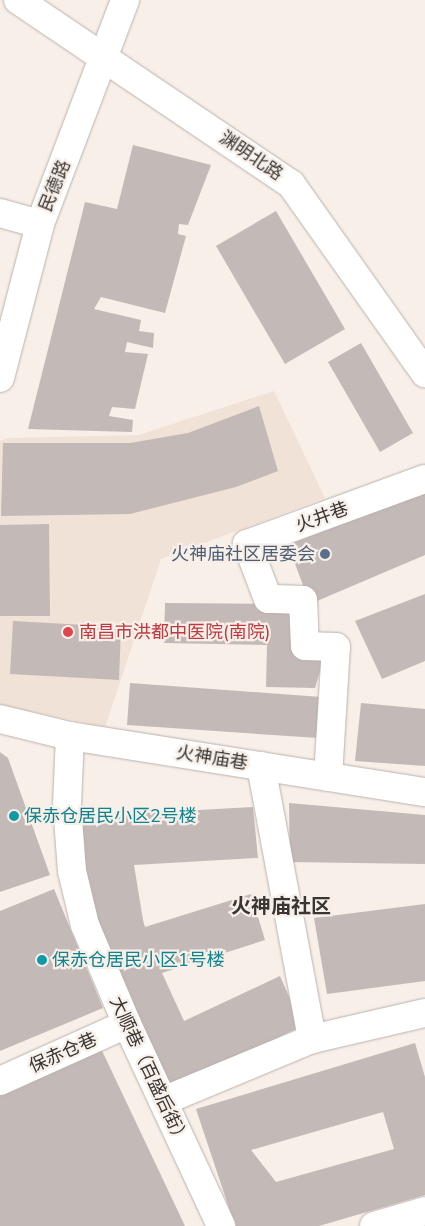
<!DOCTYPE html>
<html>
<head>
<meta charset="utf-8">
<style>
	body { margin:0 }
	#map { position:relative; width:425px; height:1226px; overflow:hidden; background:#f7efe8; font-family:"Nunito Sans","Noto Sans SC",sans-serif }
	div>[style] { position:absolute }
	[style*='--x'] { left:calc(var(--x)*1px); top:calc(var(--y)*1px); width:calc(var(--w)*1px); rotate:calc(var(--a)*1deg) }
	.built>* { inset:0; background:#f1e2d7 }
	.building>* { inset:0; background:#c3b9b7 }
	.roads { filter:drop-shadow(0 0 1px #bab2ac) drop-shadow(0 0 1px #bab2ac) }
	.minor>* { height:28px; margin:-14px; padding:0 14px; transform-origin:14px; border-radius:14px; background:#fff }
	.major>* { height:28px; margin:-14px; padding:0 14px; transform-origin:14px; border-radius:14px; background:#fff }
	.dots>* { width:14px; height:14px; translate:-50% -50%; box-sizing:border-box; border:2px solid #f7efe8; border-radius:50% }
	span { translate:-50% -50%; white-space:nowrap; text-align:center; line-height:1.15; -webkit-text-stroke:4.5px #f7efe8; paint-order:stroke }
	.street-label { font-size:18px; color:#383533 }
	.service-label { font-size:18px; color:#4e5e75 }
	.right { translate:-100% -50%; text-align:right }
	.health-label { font-size:18px; color:#be3a42 }
	.left { translate:0 -50%; text-align:left }
	.culture-label { font-size:18px; color:#0d838f }
	.quarter-label { font-size:20px; color:#383533; font-weight:700 }
</style>
</head>
<body>
<div id="map">
	<div class="built">
		<div style="clip-path:polygon(274px 391px,325px 498px,161px 559px,105px 727px,0 705px,0 441px,8px 438px,139px 435px)"></div>
	</div>
	<div class="building">
		<div style="clip-path:polygon(133px 145px,211px 165px,188px 225px,179px 224px,178px 234px,186px 236px,165px 313px,101px 297px,94px 309px,141px 320px,139px 331px,154px 333px,153px 348px,127px 342px,125px 352px,148px 354px,135px 409px,112px 407px,109px 416px,133px 420px,132px 432px,28px 429px,85px 202px,117px 209px)"></div>
		<div style="clip-path:polygon(276px 211px,345px 329px,285px 364px,216px 246px)"></div>
		<div style="clip-path:polygon(361px 343px,413px 433px,380px 452px,328px 362px)"></div>
		<div style="clip-path:polygon(259px 406px,278px 471px,236px 487px,130px 514px,1px 516px,3px 443px,130px 443px,188px 433px)"></div>
		<div style="clip-path:polygon(425px 491px,425px 555px,310px 604px,288px 545px)"></div>
		<div style="clip-path:polygon(49px 524px,50px 616px,0 616px,0 525px)"></div>
		<div style="clip-path:polygon(425px 594px,425px 661px,382px 679px,355px 621px)"></div>
		<div style="clip-path:polygon(165px 603px,298px 604px,325px 655px,315px 688px,266px 687px,267px 645px,164px 643px)"></div>
		<div style="clip-path:polygon(13px 621px,121px 627px,119px 680px,10px 674px)"></div>
		<div style="clip-path:polygon(130px 683px,321px 697px,318px 738px,127px 725px)"></div>
		<div style="clip-path:polygon(361px 703px,425px 709px,425px 766px,355px 761px)"></div>
		<div style="clip-path:polygon(0 752px,8px 758px,50px 875px,0 892px)"></div>
		<div style="clip-path:polygon(289px 803px,425px 815px,425px 864px,290px 862px)"></div>
		<div style="clip-path:polygon(253px 807px,258px 858px,134px 865px,143px 920px,145px 927px,251px 894px,265px 940px,162px 973px,184px 1021px,280px 976px,302px 1026px,166px 1092px,91px 915px,78px 824px,126px 814px)"></div>
		<div style="clip-path:polygon(54px 889px,103px 1008px,0 1051px,0 911px)"></div>
		<div style="clip-path:polygon(425px 904px,425px 981px,327px 994px,314px 918px)"></div>
		<div style="clip-path:polygon(96px 1038px,185px 1226px,0 1226px,0 1083px)"></div>
		<div style="clip-path:polygon(evenodd,415px 1043px,425px 1077px,425px 1195px,319px 1226px,235px 1226px,196px 1109px,415px 1043px,383px 1112px,394px 1149px,276px 1182px,251px 1150px,383px 1112px)"></div>
	</div>
	<div class="roads">
		<div class="minor">
			<div style="--x:18;--y:0;--w:329;--a:34"></div>
			<div style="--x:291;--y:184;--w:232;--a:54.7"></div>
			<div style="--x:0;--y:213;--w:41;--a:15.4"></div>
			<div style="--x:0;--y:719;--w:72;--a:13.7"></div>
			<div style="--x:70;--y:736;--w:359;--a:9"></div>
			<div style="--x:70;--y:736;--w:70;--a:92.5"></div>
			<div style="--x:67;--y:806;--w:65;--a:85.6"></div>
			<div style="--x:72;--y:871;--w:56;--a:76.5"></div>
			<div style="--x:85;--y:925;--w:108;--a:67"></div>
			<div style="--x:127;--y:1024;--w:223;--a:65"></div>
			<div style="--x:261;--y:766;--w:278;--a:79.4"></div>
			<div style="--x:328;--y:777;--w:130;--a:-86.5"></div>
			<div style="--x:336;--y:647;--w:31;--a:-178"></div>
			<div style="--x:305;--y:646;--w:46;--a:-92.5"></div>
			<div style="--x:303;--y:600;--w:35;--a:-178"></div>
			<div style="--x:268;--y:599;--w:59;--a:-110.9"></div>
			<div style="--x:247;--y:544;--w:189;--a:-20.1"></div>
			<div style="--x:0;--y:1081;--w:139;--a:-24.2"></div>
			<div style="--x:163;--y:1101;--w:161;--a:-22.6"></div>
			<div style="--x:312;--y:1039;--w:116;--a:-13"></div>
			<div style="--x:374;--y:1226;--w:53;--a:-16.4"></div>
		</div>
		<div class="major">
			<div style="--x:0;--y:378;--w:159;--a:-75.4"></div>
			<div style="--x:40;--y:224;--w:240;--a:-69.2"></div>
		</div>
	</div>
	<div class="dots">
		<div style="left:325px;top:554px;background:#5c6f8a"></div>
		<div style="left:68px;top:632px;background:#e0444e"></div>
		<div style="left:14px;top:816px;background:#0f9aa8"></div>
		<div style="left:42px;top:960px;background:#0f9aa8"></div>
	</div>
	<div class="street-label">
		<span style="left:251px;top:156px;rotate:34deg">渊明北路</span>
		<span style="left:55px;top:186px;rotate:-68deg">民德路</span>
		<span style="left:322px;top:517px;rotate:-20deg">火井巷</span>
		<span style="left:212px;top:758px;rotate:9deg">火神庙巷</span>
		<span style="left:63px;top:1053px;rotate:-24deg">保赤仓巷</span>
		<span style="left:149px;top:1071px;rotate:65deg">大顺巷（百盛后街）</span>
	</div>
	<div class="service-label">
		<span class="right" style="left:315px;top:554px">火神庙社区居委会</span>
	</div>
	<div class="health-label">
		<span class="left" style="left:79px;top:632px">南昌市洪都中医院(南院)</span>
	</div>
	<div class="culture-label">
		<span class="left" style="left:24px;top:816px">保赤仓居民小区2号楼</span>
		<span class="left" style="left:52px;top:960px">保赤仓居民小区1号楼</span>
	</div>
	<div class="quarter-label">
		<span style="left:281px;top:906px">火神庙社区</span>
	</div>
</div>
</body>
</html>
